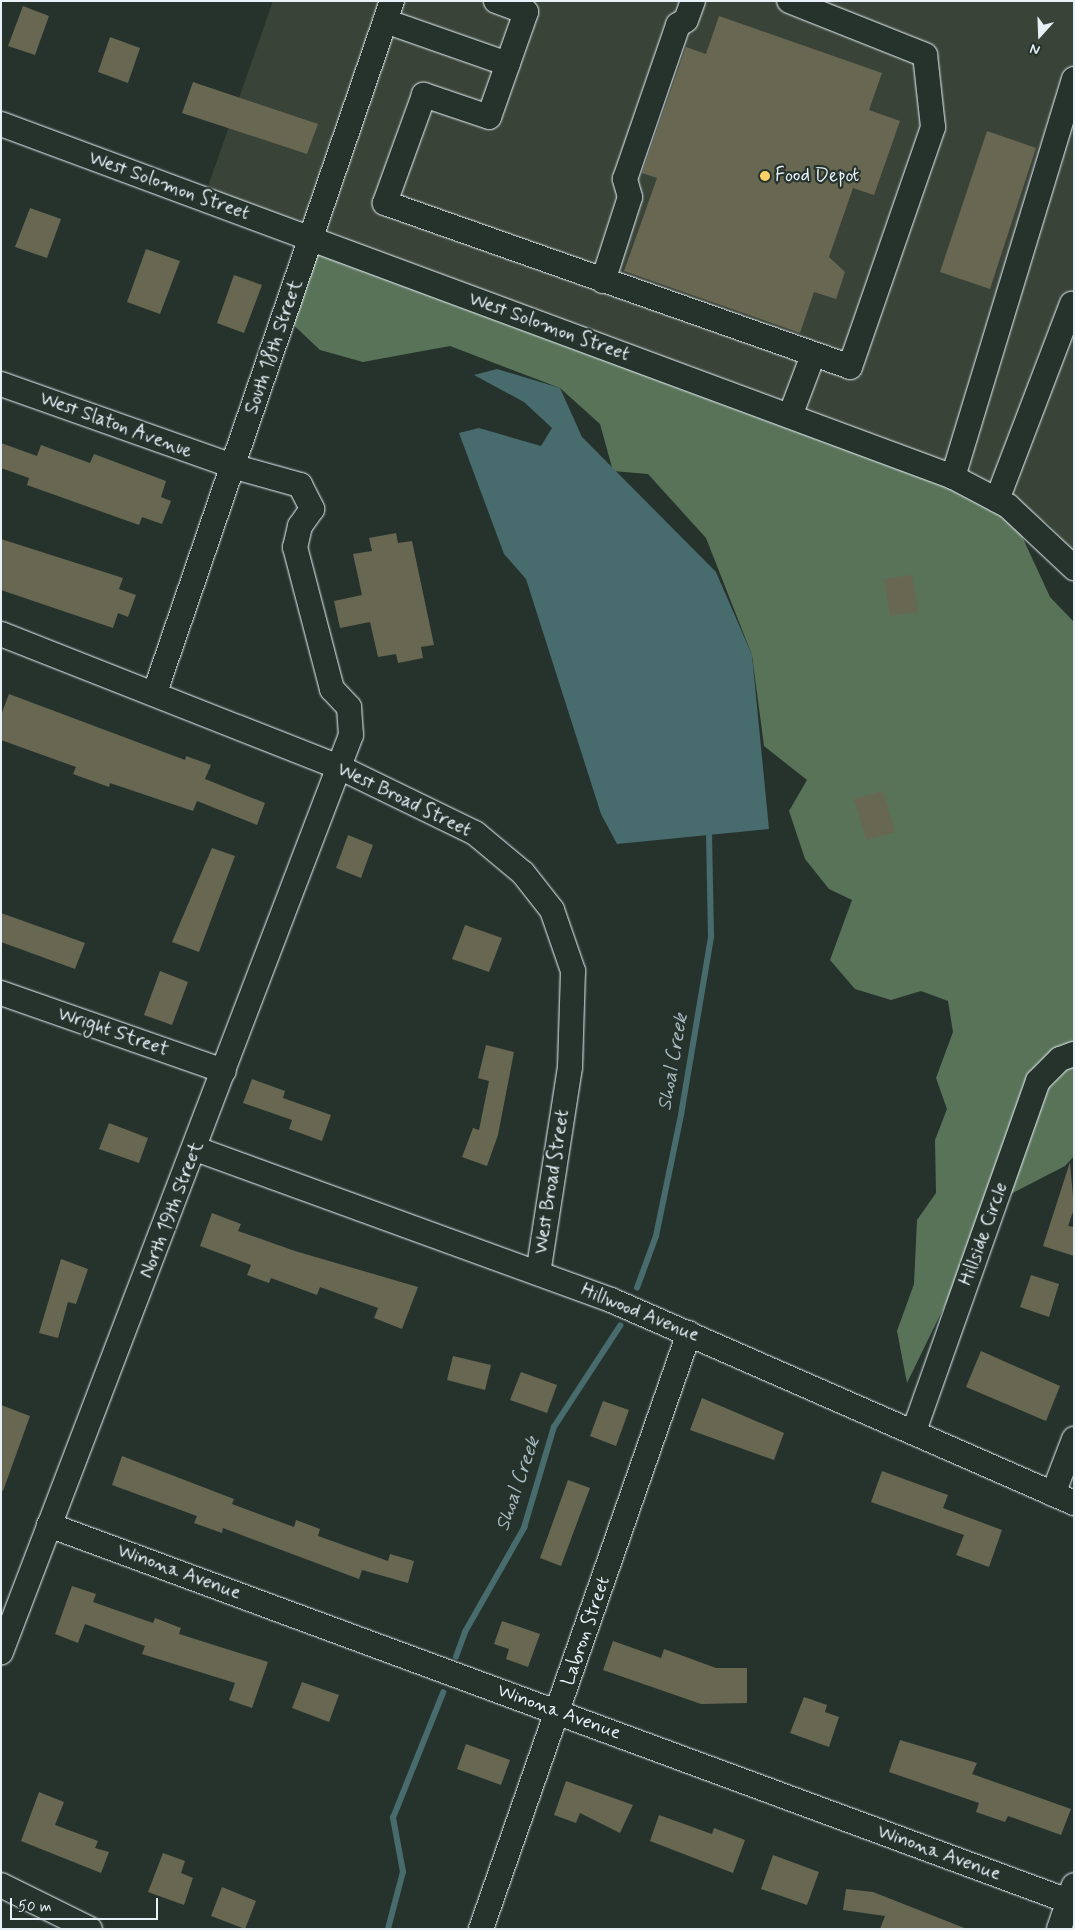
<!DOCTYPE html>
<html>
<head>
<meta charset="utf-8">
<style>
	body { margin:0 }
	#map { position:relative; width:1075px; height:1930px; overflow:hidden; background:#26332d; font-family:Mynerve,sans-serif }
	div>[style] { position:absolute }
	[style*='--x'] { left:calc(var(--x)*1px); top:calc(var(--y)*1px); width:calc(var(--w)*1px); rotate:calc(var(--a)*1deg) }
	.built>* { inset:0; background:#3a4338 }
	.green>* { inset:0; background:#597359 }
	.water>* { inset:0; background:#486b6d }
	.stream>* { height:5.5px; margin:-2.75px; padding:0 2.75px; transform-origin:2.75px; border-radius:2.75px; background:#486b6d }
	.building>* { inset:0; background:#686752 }
	.roads { filter:drop-shadow(0 0 1px #e8f1f8) drop-shadow(0 0 1px #e8f1f8) }
	.minor>* { height:24px; margin:-12px; padding:0 12px; transform-origin:12px; border-radius:12px; background:#26332d }
	.dots>* { width:14px; height:14px; translate:-50% -50%; box-sizing:border-box; border:2px solid #26332d; border-radius:50% }
	span { translate:-50% -50%; white-space:nowrap; text-align:center; line-height:1.15; -webkit-text-stroke:4.5px #26332d; paint-order:stroke }
	.poi-label { font-size:19px; color:#e8f1f8 }
	.left { translate:0 -50%; text-align:left }
	.street-label { font-size:19px; color:#e8f1f8 }
	.water-label { font-size:20px; color:#a8bbc0; font-style:italic }
	.frame { position:absolute; inset:0; border:2px solid #e8f1f8; pointer-events:none }
	.north { position:absolute; left:1015px; top:10px; width:50px; height:50px; -webkit-text-stroke:4px #26332d; paint-order:stroke; rotate:200deg; font-size:14px; font-weight:700; line-height:20px; text-align:center; color:#e8f1f8 }
	.north::after { content:''; display:block; margin:auto; width:18px; height:22px; background:#e8f1f8; clip-path:polygon(50% 0,100% 100%,50% 72%,0 100%) }
	.scale { position:absolute; left:10px; top:1898px; width:148px; height:22px; box-sizing:border-box; border:2px solid #e8f1f8; border-top:0; padding-left:6px; font-size:15px; line-height:18px; white-space:nowrap; color:#e8f1f8; -webkit-text-stroke:4px #26332d; paint-order:stroke }
</style>
</head>
<body>
<div id="map">
	<div class="built">
		<div style="clip-path:polygon(273px 1px,1074px 1px,1074px 554px,1049px 524px,919px 453px,205px 195px)"></div>
	</div>
	<div class="green">
		<div style="clip-path:polygon(311px 239px,1008px 506px,1050px 597px,1074px 622px,1074px 1156px,1065px 1166px,995px 1202px,907px 1383px,897px 1331px,914px 1284px,917px 1220px,936px 1193px,935px 1140px,947px 1109px,936px 1078px,953px 1032px,948px 1001px,921px 991px,891px 1000px,855px 989px,830px 960px,852px 900px,829px 889px,805px 859px,789px 811px,807px 780px,764px 746px,752px 655px,706px 538px,648px 474px,613px 471px,600px 424px,560px 388px,450px 346px,363px 362px,320px 350px,284px 316px)"></div>
	</div>
	<div class="water">
		<div style="clip-path:polygon(497px 369px,560px 388px,582px 437px,716px 572px,752px 655px,769px 829px,617px 844px,601px 814px,526px 579px,504px 554px,459px 433px,479px 428px,541px 446px,552px 428px,524px 402px,474px 375px)"></div>
	</div>
	<div class="stream">
		<div style="--x:637;--y:1288;--w:55;--a:-69.9"></div>
		<div style="--x:656;--y:1236;--w:124;--a:-78.3"></div>
		<div style="--x:681;--y:1115;--w:181;--a:-80.4"></div>
		<div style="--x:711;--y:937;--w:100;--a:-91.1"></div>
		<div style="--x:456;--y:1657;--w:27;--a:-70"></div>
		<div style="--x:465;--y:1632;--w:120;--a:-60.4"></div>
		<div style="--x:524;--y:1528;--w:105;--a:-73.5"></div>
		<div style="--x:554;--y:1427;--w:121;--a:-56.8"></div>
		<div style="--x:388;--y:1929;--w:59;--a:-75.3"></div>
		<div style="--x:403;--y:1872;--w:55;--a:-100.5"></div>
		<div style="--x:393;--y:1818;--w:135;--a:-68.2"></div>
	</div>
	<div class="building">
		<div style="clip-path:polygon(23px 6px,49px 16px,35px 55px,8px 46px)"></div>
		<div style="clip-path:polygon(719px 16px,882px 73px,869px 110px,900px 121px,874px 195px,853px 188px,829px 257px,845px 272px,836px 299px,814px 292px,800px 333px,624px 271px,657px 178px,642px 173px,686px 47px,706px 54px)"></div>
		<div style="clip-path:polygon(110px 37px,140px 48px,128px 83px,98px 72px)"></div>
		<div style="clip-path:polygon(193px 82px,318px 124px,307px 154px,182px 113px)"></div>
		<div style="clip-path:polygon(987px 131px,1036px 148px,990px 289px,940px 272px)"></div>
		<div style="clip-path:polygon(30px 208px,61px 219px,47px 258px,15px 247px)"></div>
		<div style="clip-path:polygon(146px 249px,180px 261px,160px 314px,127px 302px)"></div>
		<div style="clip-path:polygon(234px 275px,262px 285px,244px 333px,217px 323px)"></div>
		<div style="clip-path:polygon(1px 443px,37px 456px,41px 445px,90px 463px,94px 454px,166px 481px,161px 497px,171px 501px,162px 524px,142px 517px,139px 525px,27px 485px,29px 478px,1px 468px)"></div>
		<div style="clip-path:polygon(396px 533px,398px 543px,412px 541px,434px 645px,421px 647px,423px 658px,398px 663px,396px 654px,378px 657px,370px 622px,340px 628px,334px 601px,362px 595px,353px 554px,372px 551px,369px 538px)"></div>
		<div style="clip-path:polygon(1px 539px,123px 578px,119px 589px,136px 595px,128px 617px,118px 613px,113px 628px,1px 590px)"></div>
		<div style="clip-path:polygon(912px 575px,918px 612px,890px 616px,884px 579px)"></div>
		<div style="clip-path:polygon(9px 694px,185px 760px,186px 756px,211px 765px,205px 779px,265px 803px,257px 825px,197px 801px,193px 811px,110px 783px,109px 787px,73px 774px,76px 767px,1px 740px,1px 715px)"></div>
		<div style="clip-path:polygon(883px 791px,895px 832px,866px 840px,854px 799px)"></div>
		<div style="clip-path:polygon(348px 835px,373px 845px,361px 878px,336px 868px)"></div>
		<div style="clip-path:polygon(212px 848px,235px 856px,199px 952px,172px 942px)"></div>
		<div style="clip-path:polygon(1px 913px,85px 943px,75px 969px,1px 942px)"></div>
		<div style="clip-path:polygon(465px 925px,502px 938px,489px 972px,452px 959px)"></div>
		<div style="clip-path:polygon(160px 971px,188px 982px,172px 1025px,144px 1015px)"></div>
		<div style="clip-path:polygon(486px 1045px,514px 1052px,498px 1135px,487px 1166px,462px 1157px,473px 1128px,479px 1130px,489px 1081px,478px 1078px)"></div>
		<div style="clip-path:polygon(252px 1079px,285px 1091px,283px 1098px,331px 1115px,322px 1141px,289px 1129px,292px 1120px,243px 1103px)"></div>
		<div style="clip-path:polygon(109px 1123px,148px 1138px,139px 1163px,99px 1149px)"></div>
		<div style="clip-path:polygon(1070px 1162px,1074px 1209px,1068px 1226px,1074px 1227px,1074px 1256px,1043px 1246px)"></div>
		<div style="clip-path:polygon(212px 1213px,241px 1224px,238px 1231px,295px 1251px,418px 1287px,402px 1329px,374px 1318px,378px 1308px,320px 1287px,317px 1295px,271px 1278px,269px 1283px,247px 1275px,251px 1265px,200px 1246px)"></div>
		<div style="clip-path:polygon(61px 1259px,88px 1269px,76px 1304px,68px 1302px,58px 1338px,39px 1333px)"></div>
		<div style="clip-path:polygon(1031px 1275px,1059px 1284px,1049px 1317px,1020px 1307px)"></div>
		<div style="clip-path:polygon(981px 1351px,1060px 1386px,1046px 1421px,966px 1387px)"></div>
		<div style="clip-path:polygon(453px 1356px,491px 1365px,485px 1390px,447px 1380px)"></div>
		<div style="clip-path:polygon(521px 1372px,557px 1385px,547px 1413px,510px 1400px)"></div>
		<div style="clip-path:polygon(702px 1398px,784px 1433px,774px 1460px,690px 1430px)"></div>
		<div style="clip-path:polygon(603px 1401px,629px 1410px,616px 1446px,590px 1436px)"></div>
		<div style="clip-path:polygon(1px 1405px,30px 1416px,3px 1491px,1px 1490px)"></div>
		<div style="clip-path:polygon(122px 1456px,234px 1499px,232px 1504px,294px 1527px,296px 1520px,320px 1529px,318px 1536px,388px 1561px,390px 1554px,414px 1561px,408px 1583px,362px 1570px,359px 1579px,223px 1528px,222px 1533px,194px 1523px,197px 1516px,112px 1485px)"></div>
		<div style="clip-path:polygon(882px 1471px,948px 1495px,943px 1508px,1002px 1530px,989px 1567px,956px 1555px,964px 1535px,871px 1502px)"></div>
		<div style="clip-path:polygon(568px 1480px,590px 1488px,561px 1566px,540px 1558px)"></div>
		<div style="clip-path:polygon(72px 1586px,96px 1594px,93px 1602px,153px 1623px,155px 1618px,181px 1628px,179px 1634px,268px 1662px,252px 1708px,229px 1700px,235px 1683px,142px 1654px,145px 1646px,85px 1624px,78px 1643px,55px 1634px)"></div>
		<div style="clip-path:polygon(502px 1621px,540px 1634px,528px 1667px,506px 1659px,509px 1649px,494px 1644px)"></div>
		<div style="clip-path:polygon(613px 1641px,661px 1658px,664px 1649px,716px 1668px,747px 1668px,747px 1703px,701px 1704px,603px 1670px)"></div>
		<div style="clip-path:polygon(302px 1682px,339px 1695px,329px 1722px,292px 1708px)"></div>
		<div style="clip-path:polygon(804px 1697px,827px 1705px,825px 1712px,839px 1717px,829px 1747px,790px 1733px)"></div>
		<div style="clip-path:polygon(900px 1740px,977px 1763px,972px 1774px,1071px 1809px,1061px 1835px,1008px 1816px,1005px 1822px,976px 1812px,979px 1803px,889px 1772px)"></div>
		<div style="clip-path:polygon(466px 1744px,510px 1760px,501px 1785px,457px 1769px)"></div>
		<div style="clip-path:polygon(566px 1781px,633px 1805px,620px 1833px,580px 1813px,576px 1823px,554px 1815px)"></div>
		<div style="clip-path:polygon(39px 1792px,64px 1802px,55px 1825px,98px 1841px,95px 1848px,109px 1852px,101px 1873px,21px 1841px)"></div>
		<div style="clip-path:polygon(659px 1815px,712px 1834px,714px 1828px,745px 1840px,733px 1873px,650px 1841px)"></div>
		<div style="clip-path:polygon(163px 1853px,185px 1861px,181px 1873px,193px 1878px,184px 1905px,148px 1892px)"></div>
		<div style="clip-path:polygon(773px 1855px,819px 1872px,807px 1905px,761px 1889px)"></div>
		<div style="clip-path:polygon(222px 1887px,256px 1901px,245px 1929px,211px 1916px)"></div>
		<div style="clip-path:polygon(846px 1889px,873px 1892px,967px 1929px,880px 1929px,885px 1916px,843px 1910px)"></div>
	</div>
	<div class="roads">
		<div class="minor">
			<div style="--x:496;--y:1;--w:32;--a:20"></div>
			<div style="--x:526;--y:12;--w:111;--a:109.4"></div>
			<div style="--x:489;--y:117;--w:69;--a:-161.3"></div>
			<div style="--x:424;--y:95;--w:115;--a:109.9"></div>
			<div style="--x:385;--y:203;--w:493;--a:19.4"></div>
			<div style="--x:850;--y:367;--w:254;--a:-70.9"></div>
			<div style="--x:933;--y:127;--w:72;--a:-96.3"></div>
			<div style="--x:925;--y:55;--w:146;--a:-158.3"></div>
			<div style="--x:385;--y:21;--w:130;--a:19.3"></div>
			<div style="--x:1;--y:124;--w:1015;--a:20.34"></div>
			<div style="--x:953;--y:477;--w:62;--a:27.8"></div>
			<div style="--x:1008;--y:506;--w:91;--a:43.2"></div>
			<div style="--x:603;--y:281;--w:88;--a:-72.2"></div>
			<div style="--x:630;--y:197;--w:19;--a:-106"></div>
			<div style="--x:625;--y:179;--w:163;--a:-71"></div>
			<div style="--x:678;--y:25;--w:9;--a:-32"></div>
			<div style="--x:686;--y:20;--w:20;--a:-70"></div>
			<div style="--x:1;--y:384;--w:245;--a:19.5"></div>
			<div style="--x:232;--y:466;--w:71;--a:15.6"></div>
			<div style="--x:300;--y:485;--w:27;--a:63"></div>
			<div style="--x:312;--y:509;--w:21;--a:125"></div>
			<div style="--x:300;--y:526;--w:22;--a:103"></div>
			<div style="--x:295;--y:547;--w:147;--a:75.4"></div>
			<div style="--x:332;--y:689;--w:25;--a:47"></div>
			<div style="--x:349;--y:707;--w:28;--a:86"></div>
			<div style="--x:351;--y:735;--w:982;--a:110.89"></div>
			<div style="--x:790;--y:416;--w:65;--a:-69.3"></div>
			<div style="--x:953;--y:477;--w:416;--a:-73.1"></div>
			<div style="--x:997;--y:500;--w:210;--a:-69.1"></div>
			<div style="--x:1;--y:634;--w:363;--a:21.5"></div>
			<div style="--x:339;--y:767;--w:151;--a:25.9"></div>
			<div style="--x:475;--y:833;--w:62;--a:39.8"></div>
			<div style="--x:523;--y:873;--w:47;--a:51.9"></div>
			<div style="--x:552;--y:910;--w:65;--a:71"></div>
			<div style="--x:573;--y:971;--w:96;--a:91.8"></div>
			<div style="--x:570;--y:1067;--w:208;--a:98.8"></div>
			<div style="--x:155;--y:692;--w:731;--a:-71.07"></div>
			<div style="--x:1;--y:993;--w:236;--a:19.3"></div>
			<div style="--x:196;--y:1149;--w:442;--a:20"></div>
			<div style="--x:611;--y:1300;--w:506;--a:23.67"></div>
			<div style="--x:914;--y:1431;--w:371;--a:-70.5"></div>
			<div style="--x:1038;--y:1081;--w:31;--a:-45"></div>
			<div style="--x:1060;--y:1059;--w:15;--a:-20"></div>
			<div style="--x:1053;--y:1494;--w:59;--a:-69.1"></div>
			<div style="--x:49;--y:1525;--w:1086;--a:20.25"></div>
			<div style="--x:1;--y:1885;--w:99;--a:26.3"></div>
			<div style="--x:481;--y:1929;--w:631;--a:-70.76"></div>
			<div style="--x:1059;--y:1929;--w:46;--a:-71.2"></div>
		</div>
	</div>
	<div class="dots">
		<div style="left:765px;top:176px;background:#ffd166"></div>
	</div>
	<div class="poi-label">
		<span class="left" style="left:775px;top:176px">Food Depot</span>
	</div>
	<div class="street-label">
		<span style="left:169px;top:186px;rotate:20deg">West Solomon Street</span>
		<span style="left:549px;top:327px;rotate:20deg">West Solomon Street</span>
		<span style="left:274px;top:347px;rotate:-71deg">South 18th Street</span>
		<span style="left:116px;top:425px;rotate:20deg">West Slaton Avenue</span>
		<span style="left:404px;top:800px;rotate:26deg">West Broad Street</span>
		<span style="left:113px;top:1032px;rotate:19deg">Wright Street</span>
		<span style="left:552px;top:1182px;rotate:-81deg">West Broad Street</span>
		<span style="left:172px;top:1210px;rotate:-69deg">North 19th Street</span>
		<span style="left:984px;top:1234px;rotate:-70deg">Hillside Circle</span>
		<span style="left:640px;top:1313px;rotate:22deg">Hillwood Avenue</span>
		<span style="left:179px;top:1572px;rotate:20deg">Winona Avenue</span>
		<span style="left:586px;top:1631px;rotate:-71deg">Labron Street</span>
		<span style="left:559px;top:1712px;rotate:20deg">Winona Avenue</span>
		<span style="left:939px;top:1853px;rotate:20deg">Winona Avenue</span>
	</div>
	<div class="water-label">
		<span style="left:673px;top:1062px;rotate:-80deg">Shoal Creek</span>
		<span style="left:518px;top:1484px;rotate:-71deg">Shoal Creek</span>
	</div>
	<div class="frame"></div>
	<div class="north">N</div>
	<div class="scale">50 m</div>
</div>
</body>
</html>
